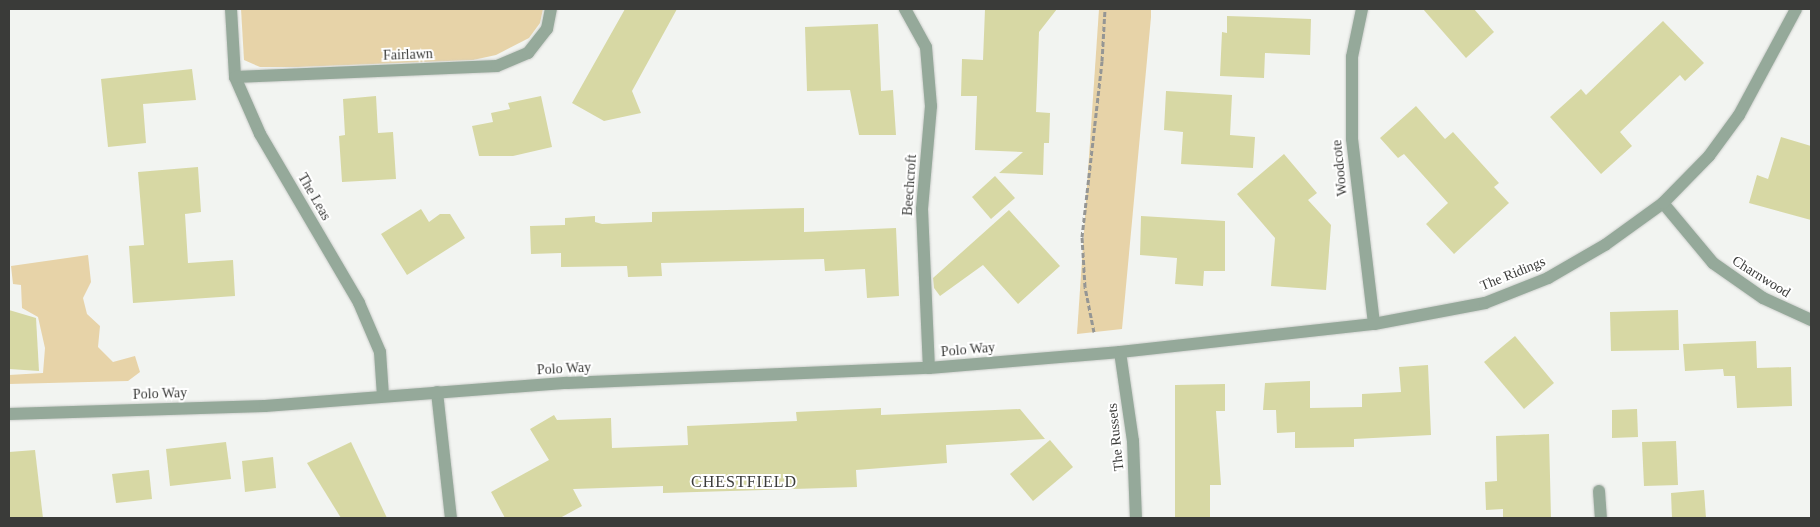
<!DOCTYPE html>
<html>
<head>
<meta charset="utf-8">
<style>
	body { margin:0 }
	#map { position:relative; width:1820px; height:527px; overflow:hidden; background:#f2f4f1; font-family:Georgia,serif }
	div>[style] { position:absolute }
	[style*='--x'] { left:calc(var(--x)*1px); top:calc(var(--y)*1px); width:calc(var(--w)*1px); rotate:calc(var(--a)*1deg) }
	.green>* { inset:0; background:#e7d3a8 }
	.building>* { inset:0; background:#d7d8a4 }
	.path>* { height:3px; margin-top:-1.5px; transform-origin:0; background:repeating-linear-gradient(90deg,#959694 0 5px,transparent 0 7.5px) }
	.roads { filter:drop-shadow(0 0 1px #cdcfcc) drop-shadow(0 0 1px #cdcfcc) }
	.minor>* { height:12px; margin:-6px; padding:0 6px; transform-origin:6px; border-radius:6px; background:#95a99a }
	span { translate:-50% -50%; white-space:nowrap; text-align:center; line-height:1.15; -webkit-text-stroke:4px #fff; paint-order:stroke }
	.street-label { font-size:14px; color:#3a3b39 }
	.quarter-label { font-size:16px; color:#3a3b39; letter-spacing:1px }
	.frame { position:absolute; inset:0; border:10px solid #3a3b39; pointer-events:none }
</style>
</head>
<body>
<div id="map">
	<div class="green">
		<div style="clip-path:polygon(241px 9px,543px 9px,540px 23px,529px 38px,496px 55px,473px 60px,298px 67px,260px 67px,244px 60px)"></div>
		<div style="clip-path:polygon(1099px 9px,1151px 9px,1151px 17px,1122px 329px,1077px 334px)"></div>
		<div style="clip-path:polygon(88px 255px,91px 282px,83px 298px,87px 314px,100px 326px,98px 347px,113px 362px,135px 356px,140px 372px,128px 381px,9px 384px,9px 375px,43px 373px,45px 348px,38px 317px,22px 308px,21px 285px,13px 284px,11px 266px)"></div>
	</div>
	<div class="building">
		<div style="clip-path:polygon(625px 9px,677px 9px,632px 91px,641px 113px,604px 121px,572px 103px)"></div>
		<div style="clip-path:polygon(985px 9px,1057px 9px,1039px 32px,1036px 112px,1050px 113px,1049px 143px,1044px 143px,1043px 175px,999px 173px,1023px 152px,975px 150px,977px 96px,961px 96px,962px 59px,983px 60px)"></div>
		<div style="clip-path:polygon(1423px 9px,1474px 9px,1494px 32px,1466px 58px)"></div>
		<div style="clip-path:polygon(1227px 16px,1311px 19px,1310px 55px,1265px 53px,1264px 78px,1220px 76px,1222px 32px,1227px 33px)"></div>
		<div style="clip-path:polygon(1663px 21px,1704px 63px,1685px 81px,1680px 75px,1620px 132px,1632px 146px,1601px 174px,1550px 117px,1581px 89px,1586px 95px)"></div>
		<div style="clip-path:polygon(878px 24px,881px 91px,893px 90px,896px 135px,859px 135px,850px 90px,807px 91px,805px 27px)"></div>
		<div style="clip-path:polygon(192px 69px,196px 100px,143px 104px,146px 143px,108px 147px,101px 79px)"></div>
		<div style="clip-path:polygon(1166px 91px,1232px 95px,1230px 135px,1255px 137px,1253px 168px,1181px 164px,1183px 132px,1164px 130px)"></div>
		<div style="clip-path:polygon(376px 96px,378px 133px,393px 132px,396px 179px,342px 182px,339px 136px,345px 135px,343px 99px)"></div>
		<div style="clip-path:polygon(541px 96px,552px 147px,513px 156px,479px 156px,472px 126px,493px 122px,491px 113px,510px 109px,508px 103px)"></div>
		<div style="clip-path:polygon(1416px 106px,1445px 139px,1453px 132px,1499px 183px,1494px 187px,1509px 203px,1454px 254px,1426px 224px,1448px 203px,1404px 154px,1398px 158px,1380px 138px)"></div>
		<div style="clip-path:polygon(1781px 137px,1811px 146px,1811px 220px,1749px 203px,1757px 175px,1768px 179px)"></div>
		<div style="clip-path:polygon(1284px 154px,1317px 193px,1308px 200px,1331px 225px,1326px 290px,1271px 286px,1275px 238px,1237px 194px)"></div>
		<div style="clip-path:polygon(198px 167px,201px 212px,185px 214px,188px 263px,233px 260px,235px 296px,133px 303px,129px 246px,144px 245px,138px 172px)"></div>
		<div style="clip-path:polygon(995px 176px,1015px 198px,991px 219px,972px 197px)"></div>
		<div style="clip-path:polygon(804px 208px,804px 232px,896px 228px,899px 296px,867px 298px,865px 269px,825px 271px,824px 259px,661px 263px,662px 276px,628px 277px,627px 266px,561px 267px,561px 253px,531px 254px,530px 226px,565px 225px,565px 218px,595px 216px,595px 222px,602px 224px,652px 222px,652px 212px)"></div>
		<div style="clip-path:polygon(421px 209px,429px 222px,440px 214px,450px 214px,465px 238px,407px 275px,381px 234px)"></div>
		<div style="clip-path:polygon(1009px 210px,1060px 266px,1018px 304px,983px 265px,940px 296px,934px 288px,933px 278px)"></div>
		<div style="clip-path:polygon(1141px 216px,1225px 221px,1225px 271px,1204px 271px,1203px 286px,1175px 284px,1177px 258px,1140px 255px)"></div>
		<div style="clip-path:polygon(9px 310px,36px 318px,39px 371px,9px 369px)"></div>
		<div style="clip-path:polygon(1678px 310px,1679px 350px,1611px 351px,1610px 312px)"></div>
		<div style="clip-path:polygon(1515px 336px,1554px 383px,1524px 409px,1484px 362px)"></div>
		<div style="clip-path:polygon(1756px 341px,1757px 368px,1791px 367px,1792px 406px,1737px 408px,1735px 376px,1724px 376px,1723px 369px,1685px 371px,1683px 344px)"></div>
		<div style="clip-path:polygon(1428px 365px,1431px 435px,1354px 439px,1354px 447px,1295px 448px,1295px 432px,1277px 433px,1276px 410px,1263px 410px,1265px 383px,1310px 381px,1310px 408px,1362px 407px,1362px 394px,1401px 392px,1399px 367px)"></div>
		<div style="clip-path:polygon(1225px 384px,1225px 411px,1216px 411px,1221px 485px,1210px 485px,1210px 518px,1175px 518px,1175px 385px)"></div>
		<div style="clip-path:polygon(881px 408px,881px 415px,1020px 409px,1045px 439px,946px 445px,947px 463px,856px 470px,857px 487px,663px 493px,663px 486px,573px 489px,582px 506px,560px 518px,505px 518px,491px 492px,549px 460px,530px 429px,554px 415px,557px 420px,611px 418px,612px 448px,688px 445px,687px 426px,797px 421px,796px 412px)"></div>
		<div style="clip-path:polygon(1637px 409px,1638px 437px,1612px 438px,1612px 410px)"></div>
		<div style="clip-path:polygon(1549px 434px,1551px 518px,1503px 518px,1503px 509px,1486px 510px,1485px 482px,1497px 481px,1496px 436px)"></div>
		<div style="clip-path:polygon(1050px 440px,1073px 467px,1033px 501px,1010px 474px)"></div>
		<div style="clip-path:polygon(1676px 441px,1678px 485px,1644px 486px,1642px 442px)"></div>
		<div style="clip-path:polygon(226px 442px,231px 479px,170px 486px,166px 449px)"></div>
		<div style="clip-path:polygon(351px 442px,387px 518px,341px 518px,307px 463px)"></div>
		<div style="clip-path:polygon(35px 450px,43px 518px,9px 518px,9px 452px)"></div>
		<div style="clip-path:polygon(273px 457px,276px 488px,245px 492px,242px 461px)"></div>
		<div style="clip-path:polygon(149px 470px,152px 499px,116px 503px,112px 474px)"></div>
		<div style="clip-path:polygon(1704px 490px,1706px 518px,1672px 518px,1671px 493px)"></div>
	</div>
	<div class="path">
		<div style="--x:1094;--y:332;--w:46;--a:-101.3"></div>
		<div style="--x:1085;--y:287;--w:50;--a:-93.4"></div>
		<div style="--x:1082;--y:237;--w:177;--a:-83.5"></div>
		<div style="--x:1102;--y:61;--w:52;--a:-86.7"></div>
	</div>
	<div class="roads">
		<div class="minor">
			<div style="--x:231;--y:9;--w:68;--a:86.6"></div>
			<div style="--x:235;--y:77;--w:62;--a:66.3"></div>
			<div style="--x:260;--y:134;--w:196;--a:59.6"></div>
			<div style="--x:359;--y:303;--w:53;--a:66.8"></div>
			<div style="--x:380;--y:352;--w:44;--a:86.1"></div>
			<div style="--x:905;--y:9;--w:43;--a:61.1"></div>
			<div style="--x:926;--y:47;--w:59;--a:85.2"></div>
			<div style="--x:931;--y:106;--w:103;--a:95"></div>
			<div style="--x:922;--y:209;--w:159;--a:87.5"></div>
			<div style="--x:1362;--y:9;--w:49;--a:101.8"></div>
			<div style="--x:1352;--y:57;--w:82;--a:90"></div>
			<div style="--x:1352;--y:139;--w:186;--a:83.2"></div>
			<div style="--x:235;--y:77;--w:262;--a:-2.4"></div>
			<div style="--x:497;--y:66;--w:34;--a:-23"></div>
			<div style="--x:528;--y:53;--w:31;--a:-52"></div>
			<div style="--x:547;--y:29;--w:20;--a:-79"></div>
			<div style="--x:1663;--y:203;--w:78;--a:50.2"></div>
			<div style="--x:1713;--y:263;--w:61;--a:35"></div>
			<div style="--x:1763;--y:298;--w:53;--a:24.6"></div>
			<div style="--x:1120;--y:352;--w:90;--a:81.7"></div>
			<div style="--x:1133;--y:441;--w:77;--a:87.8"></div>
			<div style="--x:437;--y:392;--w:127;--a:83.7"></div>
			<div style="--x:9;--y:414;--w:256;--a:-1.8"></div>
			<div style="--x:265;--y:406;--w:303;--a:-4.4"></div>
			<div style="--x:567;--y:383;--w:362;--a:-2.4"></div>
			<div style="--x:929;--y:368;--w:192;--a:-4.8"></div>
			<div style="--x:1120;--y:352;--w:256;--a:-6.3"></div>
			<div style="--x:1374;--y:324;--w:113;--a:-10.7"></div>
			<div style="--x:1485;--y:303;--w:68;--a:-21.6"></div>
			<div style="--x:1548;--y:278;--w:66;--a:-30.1"></div>
			<div style="--x:1605;--y:245;--w:72;--a:-35.9"></div>
			<div style="--x:1663;--y:203;--w:66;--a:-45.6"></div>
			<div style="--x:1709;--y:156;--w:51;--a:-53.8"></div>
			<div style="--x:1739;--y:115;--w:120;--a:-61.7"></div>
			<div style="--x:1599;--y:491;--w:27;--a:86"></div>
		</div>
	</div>
	<div class="street-label">
		<span style="left:408px;top:55px;rotate:-2deg">Fairlawn</span>
		<span style="left:1340px;top:168px;rotate:-96deg">Woodcote</span>
		<span style="left:910px;top:185px;rotate:-86deg">Beechcroft</span>
		<span style="left:314px;top:197px;rotate:60deg">The Leas</span>
		<span style="left:1513px;top:274px;rotate:-22deg">The Ridings</span>
		<span style="left:1761px;top:277px;rotate:32deg">Charnwood</span>
		<span style="left:968px;top:350px;rotate:-5deg">Polo Way</span>
		<span style="left:564px;top:369px;rotate:-3deg">Polo Way</span>
		<span style="left:160px;top:394px;rotate:-2deg">Polo Way</span>
		<span style="left:1116px;top:437px;rotate:-96deg">The Russets</span>
	</div>
	<div class="quarter-label">
		<span style="left:744px;top:482px">CHESTFIELD</span>
	</div>
	<div class="frame"></div>
</div>
</body>
</html>
